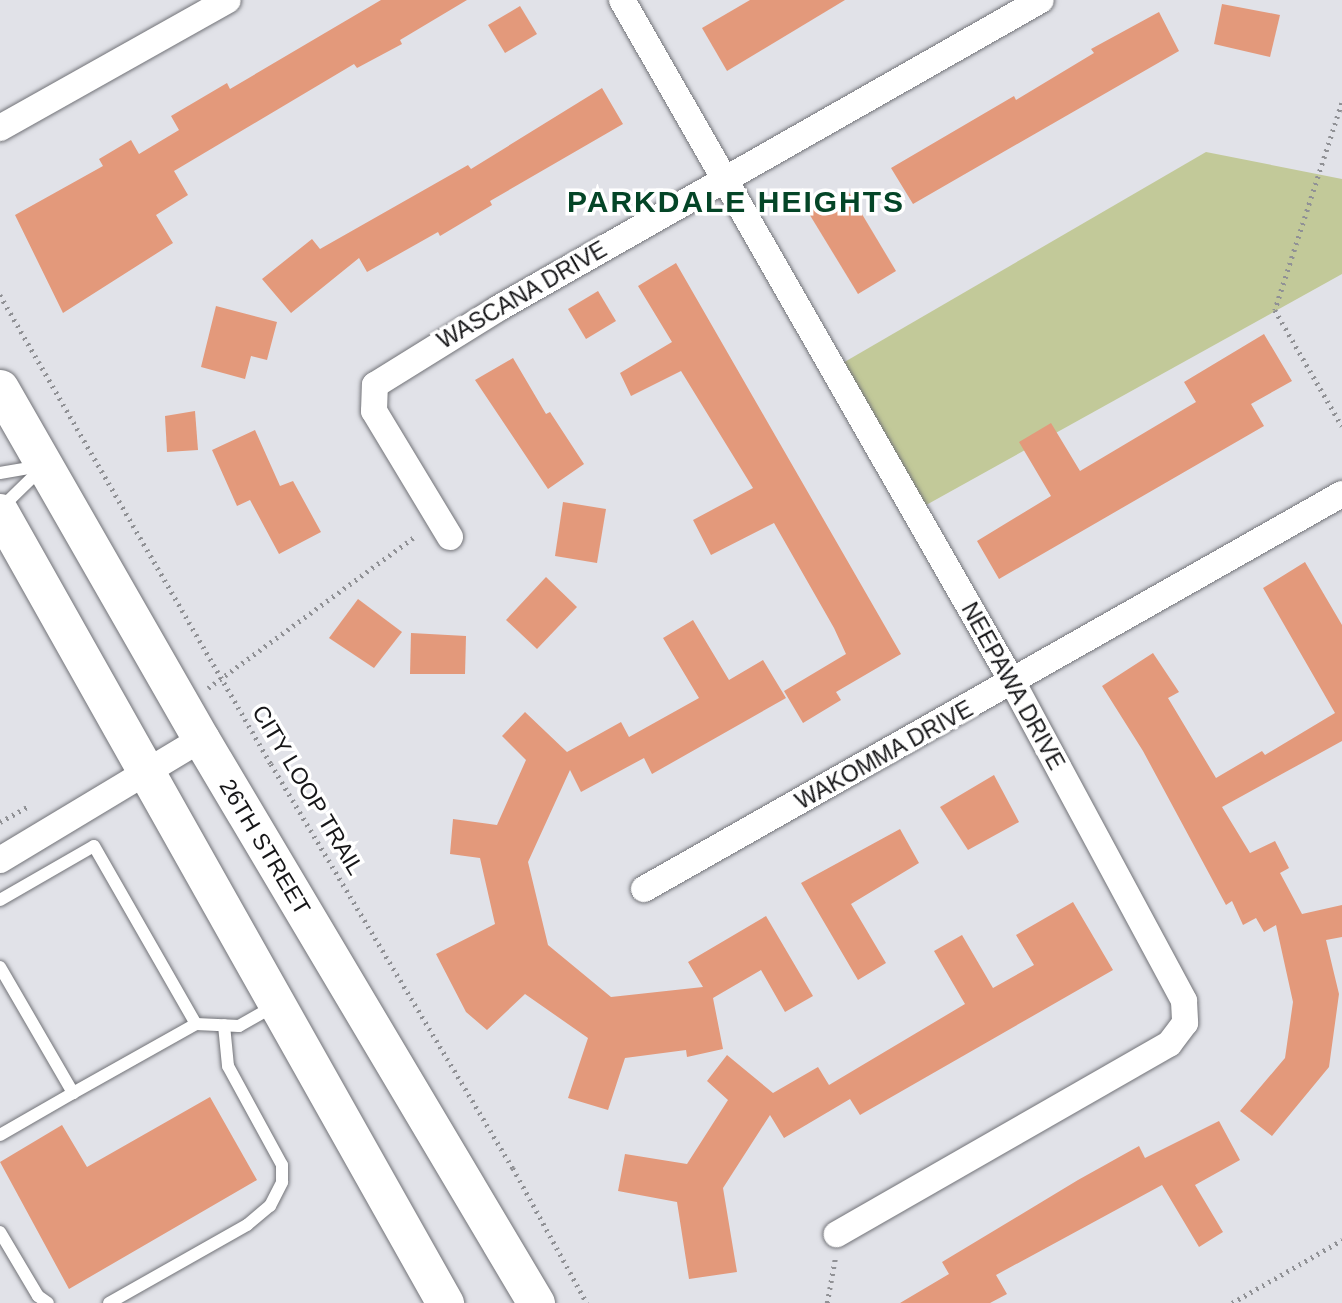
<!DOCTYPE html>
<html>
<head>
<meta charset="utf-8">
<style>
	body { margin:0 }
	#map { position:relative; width:1342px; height:1303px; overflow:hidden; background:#e1e2e8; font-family:Helvetica,sans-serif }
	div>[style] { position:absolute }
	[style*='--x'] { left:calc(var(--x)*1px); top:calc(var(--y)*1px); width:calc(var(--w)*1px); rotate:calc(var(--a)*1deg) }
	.green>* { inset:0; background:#c2c999 }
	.building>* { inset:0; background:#e3997b }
	.path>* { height:4.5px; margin-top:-2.25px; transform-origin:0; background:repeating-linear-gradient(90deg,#909195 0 2px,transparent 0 7px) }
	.roads { filter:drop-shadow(0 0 2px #727378) drop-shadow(0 0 2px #727378) }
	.lane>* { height:12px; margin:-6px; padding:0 6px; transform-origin:6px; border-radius:6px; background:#fff }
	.street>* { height:26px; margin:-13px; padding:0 13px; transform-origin:13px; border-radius:13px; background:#fff }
	.secondary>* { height:37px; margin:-18.5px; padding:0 18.5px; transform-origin:18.5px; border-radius:18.5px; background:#fff }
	span { translate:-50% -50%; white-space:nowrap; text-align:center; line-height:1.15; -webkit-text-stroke:7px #fff; paint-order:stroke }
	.street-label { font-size:23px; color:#161618 }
	.district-label { font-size:30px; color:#044527; font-weight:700; letter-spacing:2px }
</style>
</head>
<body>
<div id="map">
	<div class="green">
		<div style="clip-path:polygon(1206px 152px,1342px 179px,1342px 274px,910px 514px,829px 371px)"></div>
	</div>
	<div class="building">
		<div style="clip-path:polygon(381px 0,467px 0,400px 40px,402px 44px,357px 68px,354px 64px,174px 171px,188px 195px,156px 215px,173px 243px,63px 313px,15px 215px,103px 166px,99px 159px,131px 140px,139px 154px,179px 130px,171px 116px,227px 83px,230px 89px)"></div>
		<div style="clip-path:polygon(750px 0,845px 0,727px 71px,702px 28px)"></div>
		<div style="clip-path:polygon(1222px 4px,1280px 15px,1270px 57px,1214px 44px)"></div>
		<div style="clip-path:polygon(520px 6px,537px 34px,505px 53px,488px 25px)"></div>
		<div style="clip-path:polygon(1159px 12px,1179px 51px,913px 204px,891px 168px,1014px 96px,1016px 100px,1094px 53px,1091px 49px)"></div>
		<div style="clip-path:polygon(602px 88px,623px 124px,490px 201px,492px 205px,440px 236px,438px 232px,367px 272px,359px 258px,291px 313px,262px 279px,312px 239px,320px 249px,468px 165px,471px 169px)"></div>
		<div style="clip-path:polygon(847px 189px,896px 271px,858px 294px,808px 212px)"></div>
		<div style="clip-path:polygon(676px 263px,901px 654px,836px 692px,841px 700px,803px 723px,784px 691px,846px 654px,834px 628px,774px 523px,711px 555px,693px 520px,753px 488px,681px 371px,631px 396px,620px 373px,672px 342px,638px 286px)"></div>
		<div style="clip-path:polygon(598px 291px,616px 321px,586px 339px,568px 309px)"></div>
		<div style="clip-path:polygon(216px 306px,277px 322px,267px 360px,251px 356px,245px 379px,201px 367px)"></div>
		<div style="clip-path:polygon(1264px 334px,1292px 381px,1251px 404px,1264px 426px,999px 579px,977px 541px,1051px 496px,1019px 442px,1051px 423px,1080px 471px,1196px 402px,1184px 382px)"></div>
		<div style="clip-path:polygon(513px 358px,546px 414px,550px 412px,584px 464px,548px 489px,475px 380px)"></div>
		<div style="clip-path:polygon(195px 411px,198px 450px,167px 452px,165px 416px)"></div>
		<div style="clip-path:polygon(255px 430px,280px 486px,293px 481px,321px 532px,279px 554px,250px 500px,237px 506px,212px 450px)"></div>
		<div style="clip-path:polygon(563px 502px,606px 509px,597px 563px,555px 556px)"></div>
		<div style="clip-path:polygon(1305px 562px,1342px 625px,1342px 741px,1222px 807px,1250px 853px,1275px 841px,1289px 868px,1280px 873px,1302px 914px,1342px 905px,1342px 937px,1326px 940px,1339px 994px,1329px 1067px,1272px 1136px,1240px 1111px,1285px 1058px,1293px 1002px,1276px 925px,1264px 932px,1256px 918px,1243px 925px,1232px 901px,1226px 905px,1143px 751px,1102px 686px,1153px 653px,1179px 692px,1168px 698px,1216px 778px,1262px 751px,1265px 755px,1335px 713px,1263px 588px)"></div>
		<div style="clip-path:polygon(546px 577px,577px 607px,537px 649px,506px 620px)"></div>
		<div style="clip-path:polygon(358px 599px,402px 632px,374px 668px,329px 638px)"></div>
		<div style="clip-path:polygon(693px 620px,729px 680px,763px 660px,786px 698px,652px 774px,644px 758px,581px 792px,570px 770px,528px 862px,548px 945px,611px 997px,703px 987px,688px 962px,766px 916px,813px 996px,785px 1012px,761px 970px,713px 998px,723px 1049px,687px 1057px,686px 1050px,625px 1058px,608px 1110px,568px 1098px,588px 1038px,525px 994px,487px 1030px,466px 1012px,436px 954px,495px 924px,480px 858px,450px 854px,453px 819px,497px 825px,526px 760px,502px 736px,525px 712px,567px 752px,621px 722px,629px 737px,699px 698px,663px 638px)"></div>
		<div style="clip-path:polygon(411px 633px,466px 636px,465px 674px,410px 674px)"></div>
		<div style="clip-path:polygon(994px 775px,1019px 822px,968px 850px,940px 807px)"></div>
		<div style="clip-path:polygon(900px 829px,919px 863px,851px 904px,886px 963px,858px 980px,801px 883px)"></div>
		<div style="clip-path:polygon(1073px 902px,1113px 970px,860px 1115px,850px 1099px,784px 1138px,770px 1115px,723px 1188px,737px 1272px,689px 1279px,677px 1202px,618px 1191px,625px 1154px,687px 1164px,728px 1100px,707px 1081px,727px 1055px,773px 1093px,818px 1067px,829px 1085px,965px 1004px,934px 951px,962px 935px,993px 988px,1034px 965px,1016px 935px)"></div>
		<div style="clip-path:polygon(210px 1097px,257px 1180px,69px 1289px,0 1162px,62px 1125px,87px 1167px)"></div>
		<div style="clip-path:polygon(1219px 1121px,1240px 1160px,1195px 1185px,1223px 1232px,1199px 1247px,1162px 1185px,996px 1275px,1007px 1294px,990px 1303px,900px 1303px,949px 1274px,942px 1262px,1078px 1180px,1139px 1146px,1145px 1158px)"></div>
	</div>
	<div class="path">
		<div style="--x:1342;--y:103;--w:218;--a:107.9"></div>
		<div style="--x:1275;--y:310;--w:134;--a:60"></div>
		<div style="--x:0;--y:295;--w:542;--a:59.98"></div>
		<div style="--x:271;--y:764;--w:471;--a:59.1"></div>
		<div style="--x:513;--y:1168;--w:154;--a:61.3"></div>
		<div style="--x:208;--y:688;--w:258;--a:-36.2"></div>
		<div style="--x:0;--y:822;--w:33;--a:-29"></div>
		<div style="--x:827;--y:1303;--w:45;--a:-79.7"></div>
		<div style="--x:1232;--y:1303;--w:127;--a:-29.8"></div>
	</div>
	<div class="roads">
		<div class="lane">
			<div style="--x:0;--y:473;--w:42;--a:-9.7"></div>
			<div style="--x:0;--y:509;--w:59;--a:-44.3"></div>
			<div style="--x:0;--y:900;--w:108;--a:-29.9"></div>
			<div style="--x:94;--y:846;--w:205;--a:60.2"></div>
			<div style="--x:0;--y:967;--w:146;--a:59.9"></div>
			<div style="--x:73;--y:1093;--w:141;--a:-29.3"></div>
			<div style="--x:196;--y:1024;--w:43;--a:2.7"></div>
			<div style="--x:239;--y:1026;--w:40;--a:-29.7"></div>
			<div style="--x:0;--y:1135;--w:84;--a:-29.9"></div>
			<div style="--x:0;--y:1232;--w:74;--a:59.3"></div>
			<div style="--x:38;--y:1296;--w:12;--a:35"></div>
			<div style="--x:109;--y:1303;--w:159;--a:-29.5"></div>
			<div style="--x:247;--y:1225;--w:30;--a:-40"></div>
			<div style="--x:270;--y:1206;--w:27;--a:-63"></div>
			<div style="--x:282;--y:1182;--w:17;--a:-90"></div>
			<div style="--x:282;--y:1165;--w:113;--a:-118.6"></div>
			<div style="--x:228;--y:1066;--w:41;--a:-95.6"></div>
		</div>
		<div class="street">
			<div style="--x:622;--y:0;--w:787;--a:60.21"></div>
			<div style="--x:1013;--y:683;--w:361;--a:61.7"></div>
			<div style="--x:1184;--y:1001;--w:22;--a:87"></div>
			<div style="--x:1185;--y:1023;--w:26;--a:127"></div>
			<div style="--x:1169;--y:1044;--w:383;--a:150.2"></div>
			<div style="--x:0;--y:128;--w:261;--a:-29.3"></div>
			<div style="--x:450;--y:537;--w:147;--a:-121.1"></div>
			<div style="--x:374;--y:411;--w:26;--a:-88"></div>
			<div style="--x:375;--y:385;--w:146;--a:-31.8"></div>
			<div style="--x:499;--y:308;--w:623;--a:-29.61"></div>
			<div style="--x:0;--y:860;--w:235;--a:-31"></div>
			<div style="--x:644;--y:889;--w:802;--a:-29.51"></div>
		</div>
		<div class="secondary">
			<div style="--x:0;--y:388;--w:404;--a:60.2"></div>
			<div style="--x:201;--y:739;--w:656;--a:59.29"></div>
			<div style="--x:0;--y:512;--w:908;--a:60.64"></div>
		</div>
	</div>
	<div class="street-label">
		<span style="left:522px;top:295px;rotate:-30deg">WASCANA DRIVE</span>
		<span style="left:1013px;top:686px;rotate:61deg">NEEPAWA DRIVE</span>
		<span style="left:884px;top:755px;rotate:-29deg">WAKOMMA DRIVE</span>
		<span style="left:308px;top:790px;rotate:59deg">CITY LOOP TRAIL</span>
		<span style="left:265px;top:847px;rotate:59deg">26TH STREET</span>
	</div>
	<div class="district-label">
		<span style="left:736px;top:202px">PARKDALE HEIGHTS</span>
	</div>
</div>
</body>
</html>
